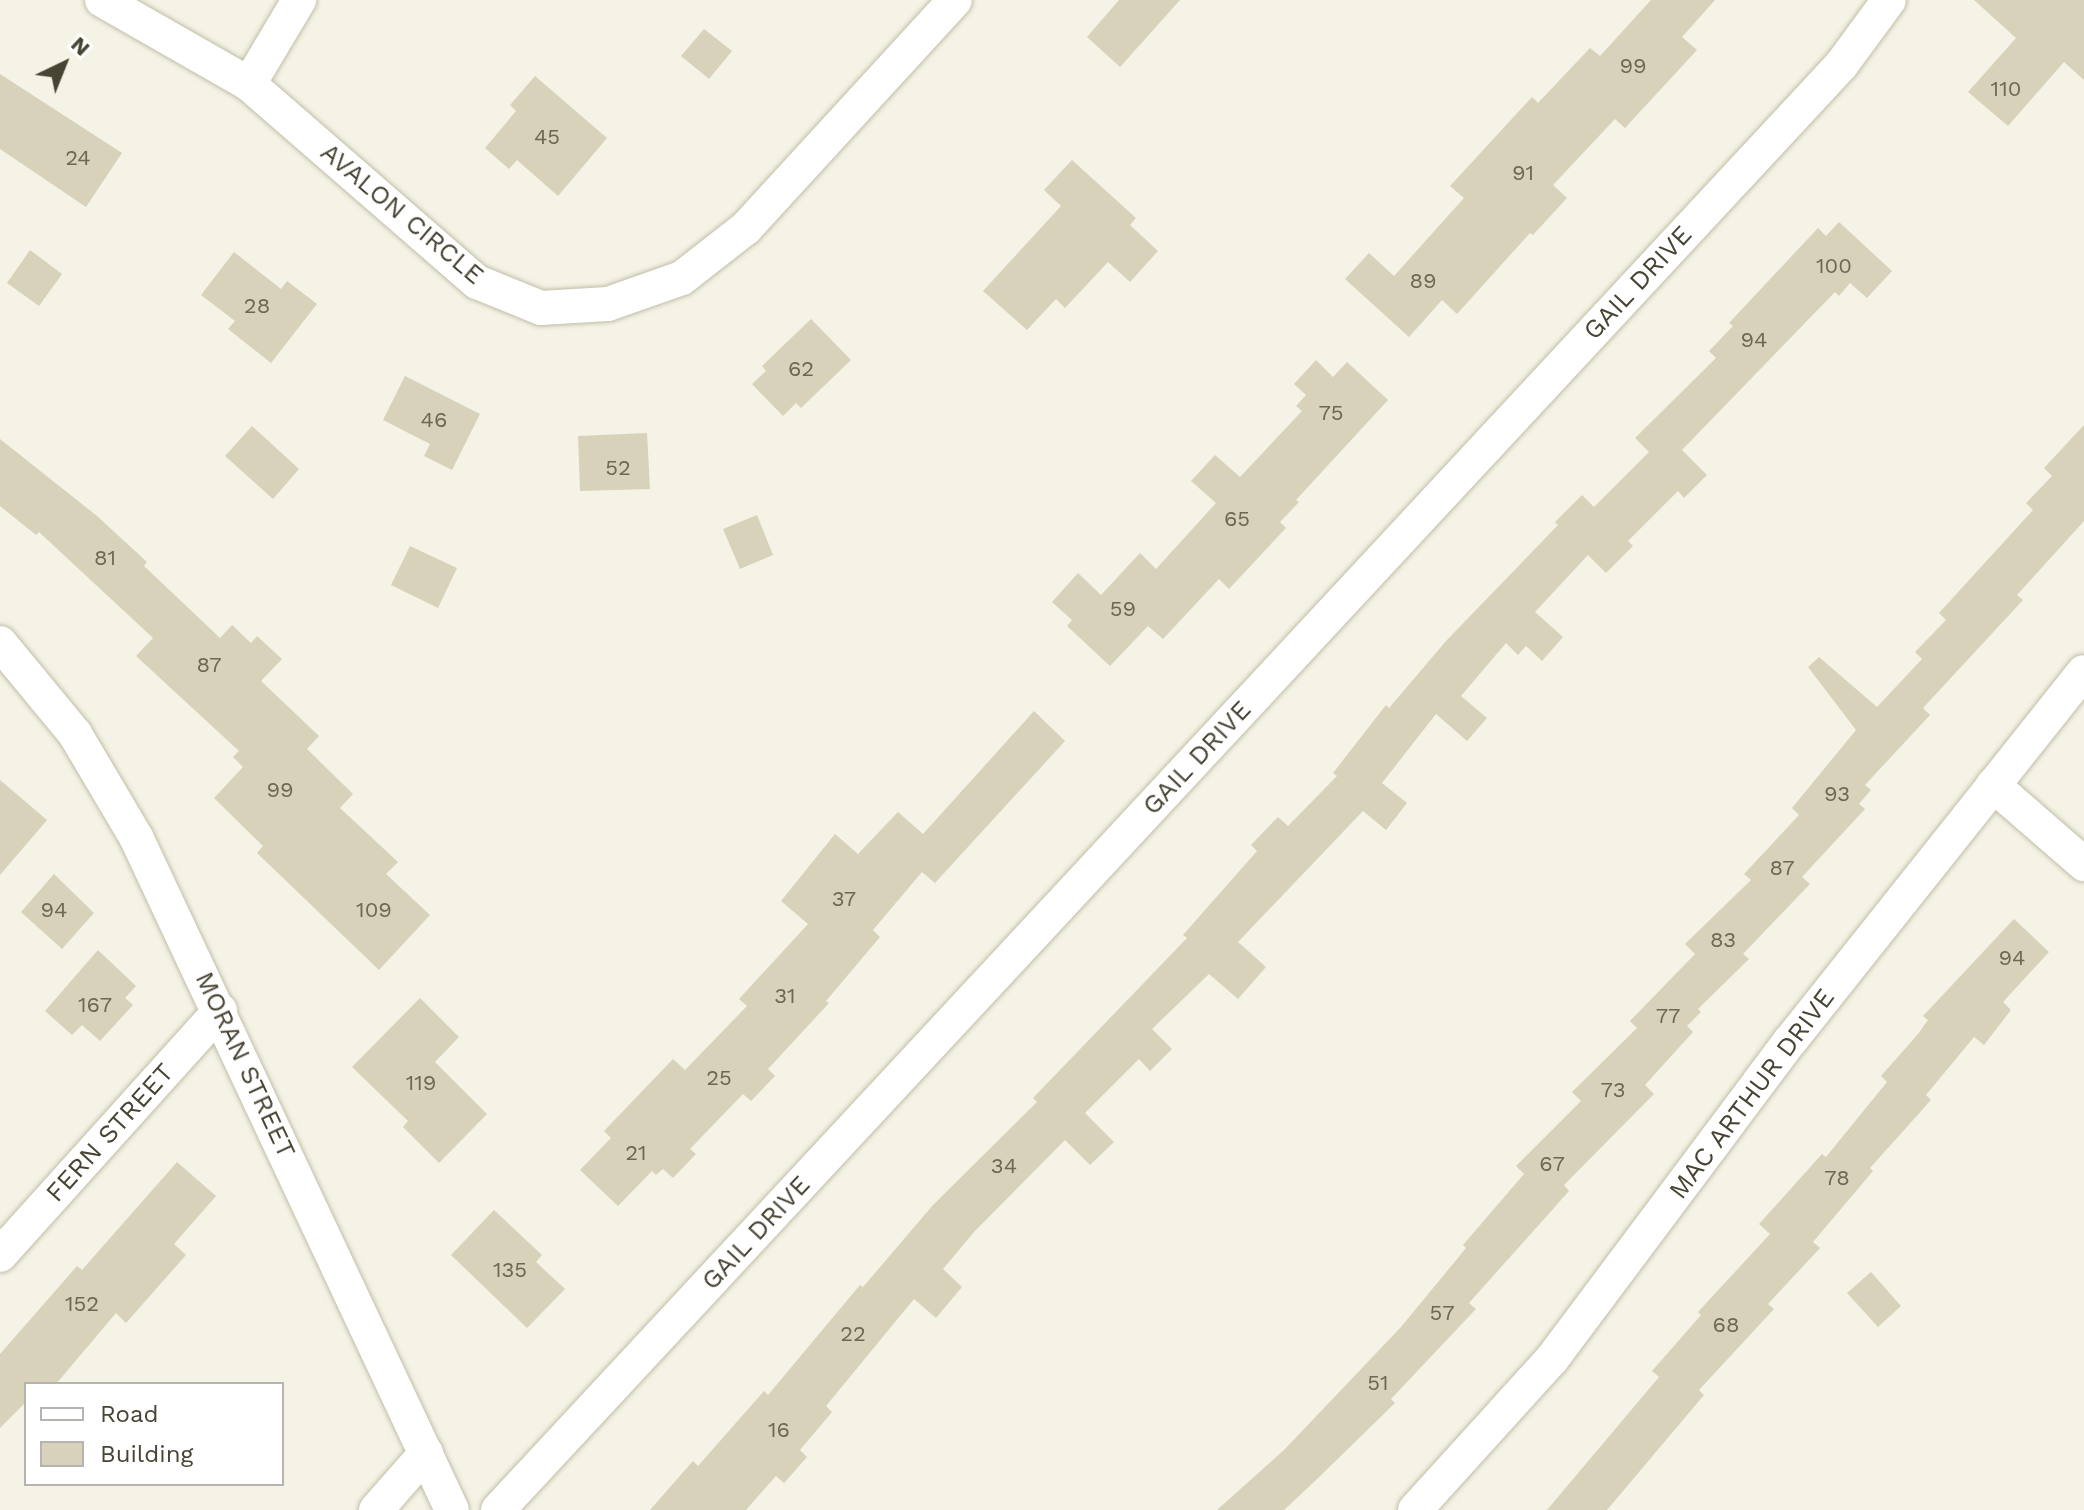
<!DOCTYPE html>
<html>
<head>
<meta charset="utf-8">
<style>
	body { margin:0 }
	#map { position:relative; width:2084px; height:1510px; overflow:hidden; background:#f4f3e5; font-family:"Work Sans",sans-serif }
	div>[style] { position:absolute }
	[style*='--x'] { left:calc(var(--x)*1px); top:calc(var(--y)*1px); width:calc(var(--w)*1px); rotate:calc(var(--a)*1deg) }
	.building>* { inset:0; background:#d7d2b9 }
	.roads { filter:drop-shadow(0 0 2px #c1bea7) drop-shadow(0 0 2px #c1bea7) }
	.minor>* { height:34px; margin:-17px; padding:0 17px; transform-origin:17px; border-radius:17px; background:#fff }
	span { translate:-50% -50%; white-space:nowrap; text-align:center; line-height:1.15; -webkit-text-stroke:7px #fff; paint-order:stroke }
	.number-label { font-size:22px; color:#6c6855 }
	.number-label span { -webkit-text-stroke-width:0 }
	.street-label { font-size:26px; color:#484434 }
	.legend { position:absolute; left:24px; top:1382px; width:260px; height:104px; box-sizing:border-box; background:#fff; border:2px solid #b6b4ae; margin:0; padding:10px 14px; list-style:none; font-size:24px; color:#484434 }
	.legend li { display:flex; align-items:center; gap:16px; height:40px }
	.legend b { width:40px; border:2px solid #b6b4ae }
	.north { position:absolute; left:24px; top:24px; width:80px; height:80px; -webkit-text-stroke:6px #fff; paint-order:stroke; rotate:43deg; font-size:22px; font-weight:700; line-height:32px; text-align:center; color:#484434 }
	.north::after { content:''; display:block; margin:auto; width:28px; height:36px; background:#484434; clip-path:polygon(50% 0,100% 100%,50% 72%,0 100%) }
</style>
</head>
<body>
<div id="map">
	<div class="building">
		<div style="clip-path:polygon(1119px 0,1180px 0,1120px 67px,1087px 37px)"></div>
		<div style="clip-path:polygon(1651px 0,1715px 0,1682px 37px,1697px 50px,1625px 128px,1615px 119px,1553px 185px,1567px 198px,1533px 235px,1530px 233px,1457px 314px,1442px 300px,1409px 337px,1345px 279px,1369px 253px,1394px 276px,1464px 198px,1450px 186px,1532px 97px,1538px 103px,1590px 48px,1600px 56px)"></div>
		<div style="clip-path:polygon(1974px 0,2084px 0,2084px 80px,2064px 62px,2008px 126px,1968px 92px,2016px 38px)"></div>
		<div style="clip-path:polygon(704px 29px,732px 51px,709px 79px,681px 56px)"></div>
		<div style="clip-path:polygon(0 74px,122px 153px,86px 207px,0 149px)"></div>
		<div style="clip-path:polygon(535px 76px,607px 138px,558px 196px,517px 160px,509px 169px,485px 148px,516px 111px,510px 105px)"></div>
		<div style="clip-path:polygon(1072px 160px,1136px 218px,1130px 225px,1158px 251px,1130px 282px,1108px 262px,1065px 308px,1056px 299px,1027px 330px,983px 291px,1061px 206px,1044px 190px)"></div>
		<div style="clip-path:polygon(1839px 222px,1892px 271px,1867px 298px,1850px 283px,1839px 296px,1835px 292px,1682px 450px,1707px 475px,1684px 498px,1678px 491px,1628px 541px,1633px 546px,1606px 573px,1588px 555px,1535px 612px,1563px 637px,1542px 661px,1526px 646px,1518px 655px,1506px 643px,1461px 696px,1487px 718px,1467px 741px,1436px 714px,1382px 783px,1407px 803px,1386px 830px,1363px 811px,1238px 942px,1266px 967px,1238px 999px,1209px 974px,1152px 1029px,1172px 1049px,1150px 1071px,1139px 1059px,1085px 1113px,1114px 1142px,1090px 1165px,1065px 1140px,974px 1232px,943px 1269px,962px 1287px,936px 1318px,914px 1299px,826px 1406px,832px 1412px,800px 1450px,807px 1457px,784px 1483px,776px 1476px,746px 1510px,650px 1510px,693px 1461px,698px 1466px,764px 1391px,768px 1395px,860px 1285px,863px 1287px,933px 1205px,1037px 1102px,1033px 1098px,1187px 938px,1183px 935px,1257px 851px,1251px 845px,1278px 817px,1288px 826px,1337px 776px,1333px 773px,1386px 705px,1389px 708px,1446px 641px,1558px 525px,1555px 522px,1582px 495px,1594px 507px,1649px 452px,1635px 438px,1716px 358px,1709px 351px,1733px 326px,1729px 323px,1818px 228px,1826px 236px)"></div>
		<div style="clip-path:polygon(30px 250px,62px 274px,39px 306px,7px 283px)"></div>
		<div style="clip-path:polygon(234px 252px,281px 289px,287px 281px,317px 304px,271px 363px,228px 329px,235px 321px,201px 295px)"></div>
		<div style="clip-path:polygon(811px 319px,851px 360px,801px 408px,796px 403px,783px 416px,752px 384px,766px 371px,762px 366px)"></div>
		<div style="clip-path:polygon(1316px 360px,1333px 377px,1347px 362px,1388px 400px,1296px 500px,1299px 502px,1280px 522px,1286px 528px,1229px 589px,1219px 579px,1163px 639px,1148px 626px,1110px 666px,1067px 626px,1072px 620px,1052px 602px,1078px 573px,1101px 595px,1140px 553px,1156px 569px,1216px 503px,1191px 481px,1215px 455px,1240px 477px,1302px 411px,1296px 406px,1306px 395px,1294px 384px)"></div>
		<div style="clip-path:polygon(405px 376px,480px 414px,452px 470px,424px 456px,430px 444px,383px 420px)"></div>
		<div style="clip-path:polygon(2084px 425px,2084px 521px,2017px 595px,2023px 600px,1923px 708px,1930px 715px,1865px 785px,1871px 790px,1859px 804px,1865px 809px,1802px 877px,1810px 884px,1743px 954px,1749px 959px,1698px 1009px,1701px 1012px,1687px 1026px,1693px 1032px,1645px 1085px,1654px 1094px,1564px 1185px,1569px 1191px,1469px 1303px,1476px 1309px,1391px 1399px,1395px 1403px,1314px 1482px,1284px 1510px,1217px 1510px,1285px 1449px,1401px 1327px,1466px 1248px,1463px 1245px,1524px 1174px,1516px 1166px,1581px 1101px,1572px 1092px,1637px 1028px,1630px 1021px,1695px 954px,1685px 944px,1751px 880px,1744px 874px,1799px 815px,1792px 808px,1856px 730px,1808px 667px,1819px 657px,1877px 707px,1922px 659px,1915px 652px,1946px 620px,1939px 613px,2033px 510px,2026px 503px,2052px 476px,2044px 468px)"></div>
		<div style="clip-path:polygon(252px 426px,299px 469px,273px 499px,225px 456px)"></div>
		<div style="clip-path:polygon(647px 433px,650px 489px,580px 491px,578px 436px)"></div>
		<div style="clip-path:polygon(0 439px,97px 516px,147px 562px,144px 566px,220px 638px,232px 625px,251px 643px,257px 636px,282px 659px,261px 681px,319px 736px,307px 749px,353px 794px,340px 808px,398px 862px,386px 874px,430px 915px,379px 970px,257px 853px,263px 846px,214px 798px,243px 767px,233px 757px,239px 751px,136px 656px,153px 638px,39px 532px,36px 535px,0 506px)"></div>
		<div style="clip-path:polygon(757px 515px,773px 555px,740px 569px,723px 529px)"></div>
		<div style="clip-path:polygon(410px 546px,457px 568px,438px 608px,391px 585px)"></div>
		<div style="clip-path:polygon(1034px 711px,1065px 741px,935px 883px,922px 872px,873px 930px,880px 937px,826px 1001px,829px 1003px,768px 1069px,775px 1076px,751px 1101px,743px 1094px,690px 1149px,696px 1154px,673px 1178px,663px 1169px,656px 1175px,652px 1171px,618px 1206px,580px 1170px,611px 1138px,604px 1131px,673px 1059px,685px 1070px,747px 1006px,739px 999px,808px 924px,781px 901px,835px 834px,858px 854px,898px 812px,923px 834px)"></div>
		<div style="clip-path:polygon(0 780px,47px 820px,0 875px)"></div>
		<div style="clip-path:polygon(54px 874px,94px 913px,62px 949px,21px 912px)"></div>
		<div style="clip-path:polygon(2014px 919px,2049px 952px,2003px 1002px,2011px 1010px,1984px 1045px,1974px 1037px,1926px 1095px,1931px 1100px,1870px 1168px,1873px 1171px,1813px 1242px,1820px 1248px,1768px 1304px,1774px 1309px,1699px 1390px,1704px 1395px,1607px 1510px,1547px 1510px,1659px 1377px,1652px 1371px,1701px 1315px,1698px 1312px,1770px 1234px,1759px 1224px,1822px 1154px,1826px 1157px,1887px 1082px,1881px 1076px,1918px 1034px,1928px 1020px,1923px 1016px)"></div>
		<div style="clip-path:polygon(98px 950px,136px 986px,125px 998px,133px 1005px,100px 1041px,82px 1025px,72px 1035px,45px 1011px)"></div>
		<div style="clip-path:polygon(420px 998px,459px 1037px,435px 1062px,487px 1114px,439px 1163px,403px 1127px,408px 1121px,352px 1067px)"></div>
		<div style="clip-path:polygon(177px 1162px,216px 1196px,174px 1244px,186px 1255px,126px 1323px,116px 1313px,56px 1384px,26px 1384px,26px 1402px,0 1428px,0 1354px,77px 1266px,82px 1270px)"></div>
		<div style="clip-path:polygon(494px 1210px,542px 1255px,536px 1262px,565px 1289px,527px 1328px,451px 1255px)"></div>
		<div style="clip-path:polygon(1871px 1272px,1901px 1306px,1878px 1327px,1847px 1293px)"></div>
	</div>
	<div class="roads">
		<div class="minor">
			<div style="--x:102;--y:0;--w:169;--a:29.7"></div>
			<div style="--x:249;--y:84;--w:302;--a:41"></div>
			<div style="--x:477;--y:282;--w:69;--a:22.1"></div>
			<div style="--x:541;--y:308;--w:67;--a:-3.4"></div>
			<div style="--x:608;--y:304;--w:78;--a:-19.4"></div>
			<div style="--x:682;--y:278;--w:81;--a:-38"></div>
			<div style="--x:746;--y:228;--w:309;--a:-47.5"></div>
			<div style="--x:249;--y:84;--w:98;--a:-59.2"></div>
			<div style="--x:0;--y:643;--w:118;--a:50.5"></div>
			<div style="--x:75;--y:734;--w:120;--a:59.4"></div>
			<div style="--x:136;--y:837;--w:743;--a:64.85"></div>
			<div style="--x:1993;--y:785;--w:121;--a:41"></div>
			<div style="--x:0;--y:1255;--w:329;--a:-48"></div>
			<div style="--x:376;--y:1510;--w:76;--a:-48.7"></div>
			<div style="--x:498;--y:1510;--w:1974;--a:-47.09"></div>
			<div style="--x:1842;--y:64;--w:79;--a:-53.7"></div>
			<div style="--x:1415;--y:1510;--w:204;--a:-47.8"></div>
			<div style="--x:1552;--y:1359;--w:399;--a:-53.2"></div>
			<div style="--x:1791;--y:1040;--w:470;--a:-51.5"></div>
		</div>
	</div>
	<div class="number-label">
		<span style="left:1633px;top:66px">99</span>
		<span style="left:2006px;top:89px">110</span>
		<span style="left:547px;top:137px">45</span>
		<span style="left:78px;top:158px">24</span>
		<span style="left:1523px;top:173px">91</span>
		<span style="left:1834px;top:266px">100</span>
		<span style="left:1423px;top:281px">89</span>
		<span style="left:257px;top:306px">28</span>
		<span style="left:1754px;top:340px">94</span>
		<span style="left:801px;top:369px">62</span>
		<span style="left:1331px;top:413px">75</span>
		<span style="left:434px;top:420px">46</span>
		<span style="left:618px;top:468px">52</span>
		<span style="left:1237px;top:519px">65</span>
		<span style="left:105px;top:558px">81</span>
		<span style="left:1123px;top:609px">59</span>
		<span style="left:209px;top:665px">87</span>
		<span style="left:280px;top:790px">99</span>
		<span style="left:1837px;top:794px">93</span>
		<span style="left:1782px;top:868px">87</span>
		<span style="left:844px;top:899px">37</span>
		<span style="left:54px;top:910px">94</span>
		<span style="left:374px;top:910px">109</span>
		<span style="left:1723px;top:940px">83</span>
		<span style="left:2012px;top:958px">94</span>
		<span style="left:785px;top:996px">31</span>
		<span style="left:95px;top:1005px">167</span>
		<span style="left:1668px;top:1016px">77</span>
		<span style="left:719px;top:1078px">25</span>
		<span style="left:421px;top:1083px">119</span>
		<span style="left:1613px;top:1090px">73</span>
		<span style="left:636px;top:1153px">21</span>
		<span style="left:1552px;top:1164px">67</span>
		<span style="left:1004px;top:1166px">34</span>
		<span style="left:1837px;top:1178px">78</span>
		<span style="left:510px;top:1270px">135</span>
		<span style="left:82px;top:1304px">152</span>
		<span style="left:1442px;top:1313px">57</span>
		<span style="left:1726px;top:1325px">68</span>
		<span style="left:853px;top:1334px">22</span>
		<span style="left:1378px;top:1383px">51</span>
		<span style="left:779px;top:1430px">16</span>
	</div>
	<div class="street-label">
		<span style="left:402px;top:214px;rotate:40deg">AVALON CIRCLE</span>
		<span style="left:1638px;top:283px;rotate:-47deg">GAIL DRIVE</span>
		<span style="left:1197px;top:758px;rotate:-47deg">GAIL DRIVE</span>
		<span style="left:245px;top:1065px;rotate:65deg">MORAN STREET</span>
		<span style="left:1752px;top:1094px;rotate:-53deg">MAC ARTHUR DRIVE</span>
		<span style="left:110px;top:1133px;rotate:-48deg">FERN STREET</span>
		<span style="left:756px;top:1233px;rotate:-47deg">GAIL DRIVE</span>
	</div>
	<ul class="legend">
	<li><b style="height:10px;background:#fff"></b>Road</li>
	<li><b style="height:22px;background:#d7d2b9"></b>Building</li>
	</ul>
	<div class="north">N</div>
</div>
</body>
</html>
